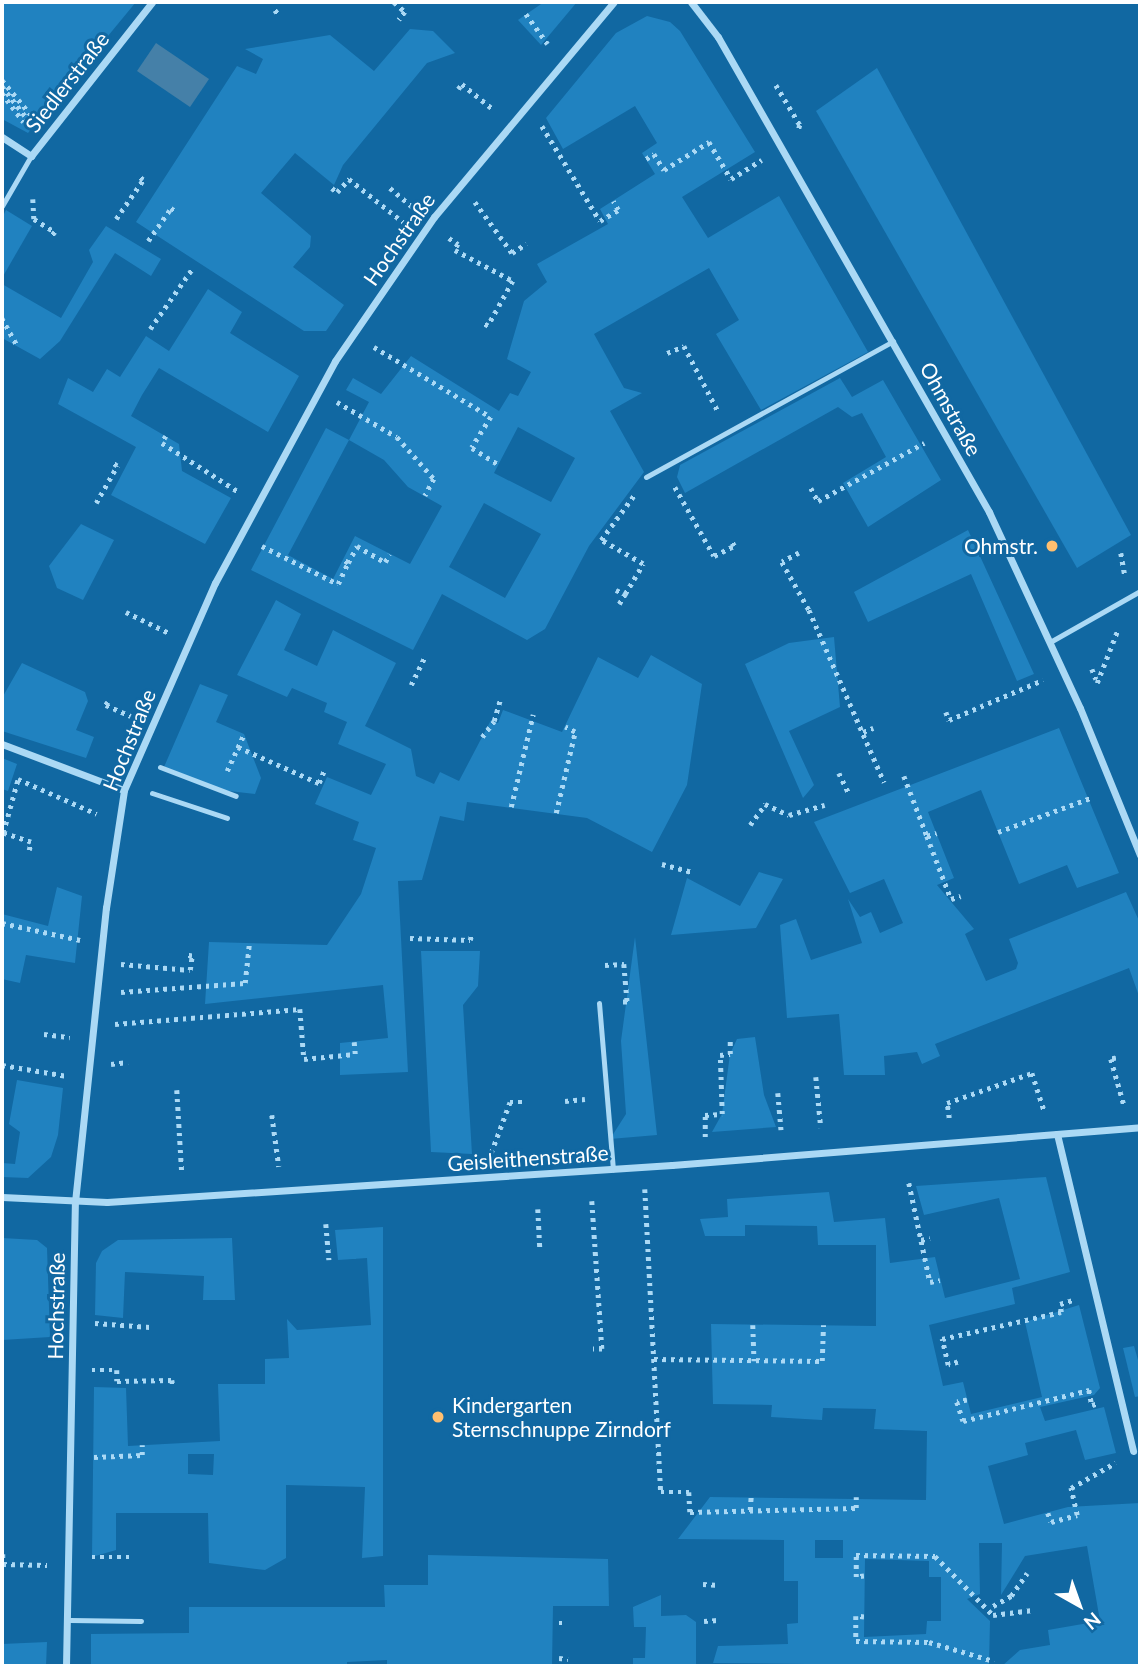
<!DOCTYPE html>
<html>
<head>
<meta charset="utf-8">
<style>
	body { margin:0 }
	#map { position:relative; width:1142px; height:1668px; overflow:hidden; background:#1168a2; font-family:Lato,sans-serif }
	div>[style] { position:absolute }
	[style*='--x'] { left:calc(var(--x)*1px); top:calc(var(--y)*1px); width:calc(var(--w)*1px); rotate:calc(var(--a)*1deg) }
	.green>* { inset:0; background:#2082c0 }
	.water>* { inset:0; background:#4580a8 }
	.path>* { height:4.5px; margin-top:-2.25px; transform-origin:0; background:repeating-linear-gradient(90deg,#abd9f5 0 3.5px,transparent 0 8.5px) }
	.lane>* { height:5px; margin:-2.5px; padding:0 2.5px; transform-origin:2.5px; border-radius:2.5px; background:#abd9f5 }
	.street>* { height:7px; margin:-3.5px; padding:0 3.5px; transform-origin:3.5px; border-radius:3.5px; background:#abd9f5 }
	.dots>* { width:19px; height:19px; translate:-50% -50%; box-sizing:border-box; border:4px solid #1168a2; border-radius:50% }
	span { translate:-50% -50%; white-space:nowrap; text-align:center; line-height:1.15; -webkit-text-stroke:6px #1168a2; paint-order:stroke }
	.street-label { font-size:21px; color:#fff }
	.poi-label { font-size:21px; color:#fff }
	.right { translate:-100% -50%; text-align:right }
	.left { translate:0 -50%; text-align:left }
	.frame { position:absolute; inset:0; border:4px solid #fff; pointer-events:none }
	.north { position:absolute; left:1044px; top:1570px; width:70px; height:70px; -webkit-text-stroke:5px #1168a2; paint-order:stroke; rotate:140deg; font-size:19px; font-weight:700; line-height:28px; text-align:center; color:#fff }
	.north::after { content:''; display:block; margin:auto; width:24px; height:32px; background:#fff; clip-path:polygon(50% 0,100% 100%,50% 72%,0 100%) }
</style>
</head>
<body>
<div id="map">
	<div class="green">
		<div style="clip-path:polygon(2px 2px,136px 2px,28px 133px,2px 119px)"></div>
		<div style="clip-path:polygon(544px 2px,577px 2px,541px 45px,518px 20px)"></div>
		<div style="clip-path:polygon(evenodd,647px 16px,670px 22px,680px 31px,755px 152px,682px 197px,708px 238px,779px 196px,868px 352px,761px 410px,716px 334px,739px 320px,709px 268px,594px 334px,624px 388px,642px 393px,610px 411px,644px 472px,589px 546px,545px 629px,527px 640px,442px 594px,413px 650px,251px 570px,326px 428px,349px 440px,369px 402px,346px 390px,353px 378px,381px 394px,411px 356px,499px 411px,510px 393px,518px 396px,531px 372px,507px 359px,524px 301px,547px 282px,537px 264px,608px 224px,600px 209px,655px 174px,642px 153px,657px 143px,635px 106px,563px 149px,546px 118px,616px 33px,647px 16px,518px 427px,575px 458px,551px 502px,494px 473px,518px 427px,647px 16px,349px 440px,384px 460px,408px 487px,442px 506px,410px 564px,355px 536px,333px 579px,288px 555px,349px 440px,647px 16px,484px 503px,541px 534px,505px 598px,449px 567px,484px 503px)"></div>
		<div style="clip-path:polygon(410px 29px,433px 31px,455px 53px,427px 63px,343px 165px,334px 185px,295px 153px,261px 193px,311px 236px,310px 247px,293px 267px,344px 305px,326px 331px,304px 331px,136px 222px,237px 66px,256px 74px,263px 59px,245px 49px,330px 35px,374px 71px)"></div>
		<div style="clip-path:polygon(877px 68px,1131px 535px,1077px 568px,816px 111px)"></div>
		<div style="clip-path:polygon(6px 210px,32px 226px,2px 278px,2px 218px)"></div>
		<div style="clip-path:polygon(106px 226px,161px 259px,151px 276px,115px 253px,60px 341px,40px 359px,2px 338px,2px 284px,61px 318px,93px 262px,89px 250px)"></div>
		<div style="clip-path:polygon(208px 289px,242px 312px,230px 333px,299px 376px,268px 432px,159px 368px,142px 395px,131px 416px,179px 444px,182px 471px,231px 498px,205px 544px,111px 495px,136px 447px,58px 404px,68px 378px,93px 392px,107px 369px,120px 377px,146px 336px,169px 351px)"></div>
		<div style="clip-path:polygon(840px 378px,852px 397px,883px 380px,941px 480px,868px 527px,843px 483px,886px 457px,862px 413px,852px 417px,838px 407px,685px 493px,677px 477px,680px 465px)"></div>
		<div style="clip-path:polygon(81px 524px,114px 540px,83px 600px,57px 588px,49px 566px)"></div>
		<div style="clip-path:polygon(968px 530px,1034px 674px,1017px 681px,971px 574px,868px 622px,854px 592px)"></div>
		<div style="clip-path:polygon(276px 600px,301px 614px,284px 650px,317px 666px,333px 630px,396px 663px,365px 726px,411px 749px,416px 776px,434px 784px,440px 772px,459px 781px,491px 720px,498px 723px,503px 710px,562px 732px,598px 657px,638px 678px,651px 655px,702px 684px,687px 785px,652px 852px,587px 818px,467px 802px,464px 821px,440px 816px,422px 880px,398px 881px,408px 1072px,340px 1075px,340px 1043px,388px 1038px,383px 985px,205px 1004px,209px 942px,327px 945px,361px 894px,376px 848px,353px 840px,359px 822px,315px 804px,327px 777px,371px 795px,386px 764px,338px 744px,347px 722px,324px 712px,327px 703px,292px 688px,287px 697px,237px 675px)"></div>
		<div style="clip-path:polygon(834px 637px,840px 707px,789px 731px,814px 785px,803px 798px,745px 664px,789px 643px)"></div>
		<div style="clip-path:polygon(22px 663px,85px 692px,88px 701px,76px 730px,94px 737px,86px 758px,2px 731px,2px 698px)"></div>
		<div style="clip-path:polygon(200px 684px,228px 695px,216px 722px,244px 734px,261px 778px,255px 794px,220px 790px,164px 767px)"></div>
		<div style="clip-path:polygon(1059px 728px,1119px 873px,1077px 888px,1067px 865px,1019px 884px,981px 790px,928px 812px,954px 878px,937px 885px,974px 929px,965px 934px,986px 981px,1016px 969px,1018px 963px,1009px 939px,1126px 892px,1140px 923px,1140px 999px,1129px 968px,935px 1044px,940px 1056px,922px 1064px,917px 1052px,884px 1056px,885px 1075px,844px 1075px,839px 1014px,787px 1018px,780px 925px,796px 919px,811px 960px,862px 943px,848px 899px,860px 917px,871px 912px,880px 933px,903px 923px,884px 879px,850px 893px,814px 822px)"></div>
		<div style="clip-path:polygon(2px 758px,17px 764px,8px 791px,2px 789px)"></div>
		<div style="clip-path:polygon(759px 872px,783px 879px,756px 928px,671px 935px,687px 878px,740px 906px)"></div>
		<div style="clip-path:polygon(57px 887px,82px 896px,75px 963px,26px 955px,20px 983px,2px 979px,2px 914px,48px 926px)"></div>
		<div style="clip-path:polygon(635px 937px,657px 1135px,610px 1139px,626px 1114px,621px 1041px)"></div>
		<div style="clip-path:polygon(421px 951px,480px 951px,478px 986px,463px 1005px,472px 1154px,431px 1152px)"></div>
		<div style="clip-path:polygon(755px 1037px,764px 1095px,776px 1127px,712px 1132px,722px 1114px,730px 1054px,737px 1039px)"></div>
		<div style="clip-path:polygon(17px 1080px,63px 1088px,58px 1135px,51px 1157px,28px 1178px,2px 1177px,2px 1163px,15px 1164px,20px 1132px,9px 1124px)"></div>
		<div style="clip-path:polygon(evenodd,1046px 1177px,1070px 1272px,1012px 1288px,1015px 1304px,929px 1325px,943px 1386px,963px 1382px,971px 1414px,1042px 1397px,1025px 1322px,1079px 1305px,1100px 1388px,1094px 1395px,1040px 1407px,1045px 1421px,1104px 1407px,1116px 1453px,1085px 1460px,1076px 1430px,1025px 1443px,1028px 1455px,988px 1466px,1004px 1524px,1068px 1507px,1140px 1503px,1140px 1666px,1002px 1666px,1020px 1650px,1050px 1645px,1048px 1630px,1100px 1621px,1087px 1546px,1025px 1556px,1001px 1595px,1002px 1543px,979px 1543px,980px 1594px,967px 1599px,990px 1621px,989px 1666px,713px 1663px,718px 1646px,788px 1644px,787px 1624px,798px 1623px,798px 1581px,784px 1581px,784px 1540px,678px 1539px,710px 1497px,926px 1500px,927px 1431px,874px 1429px,876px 1409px,823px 1408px,822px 1420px,771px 1417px,772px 1405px,713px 1404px,711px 1324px,876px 1326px,876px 1245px,818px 1245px,817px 1226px,745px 1225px,745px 1236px,705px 1236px,700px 1219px,728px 1217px,727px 1199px,829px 1192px,834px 1222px,885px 1218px,890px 1263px,935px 1257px,945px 1298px,1020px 1279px,999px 1198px,924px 1215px,916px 1186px,1046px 1177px,815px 1540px,843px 1540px,843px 1558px,815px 1558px,815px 1540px,1046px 1177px,865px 1559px,929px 1561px,929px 1577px,941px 1577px,941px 1621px,927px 1621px,926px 1634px,864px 1637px,865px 1559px)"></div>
		<div style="clip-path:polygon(evenodd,383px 1227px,383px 1556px,362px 1558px,365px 1487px,286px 1485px,286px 1558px,265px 1570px,209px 1563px,208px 1513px,116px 1513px,116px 1550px,92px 1557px,94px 1387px,126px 1388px,128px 1446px,220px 1441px,218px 1384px,265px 1384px,265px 1359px,289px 1358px,287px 1319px,297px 1330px,371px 1325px,367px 1258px,338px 1260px,335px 1230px,383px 1227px,188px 1454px,214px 1454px,213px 1475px,188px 1474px,188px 1454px)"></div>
		<div style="clip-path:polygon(2px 1238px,37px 1240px,47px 1248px,50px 1337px,2px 1340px)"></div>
		<div style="clip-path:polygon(232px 1238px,235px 1300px,203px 1300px,204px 1276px,125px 1272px,123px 1318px,95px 1315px,96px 1263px,102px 1251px,118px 1240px)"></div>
		<div style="clip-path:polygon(1134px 1346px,1140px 1367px,1140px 1396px,1135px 1397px,1123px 1348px)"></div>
		<div style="clip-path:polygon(428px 1555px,608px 1559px,609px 1606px,553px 1606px,552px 1666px,387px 1666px,387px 1660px,347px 1662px,347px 1666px,91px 1666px,91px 1634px,189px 1633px,189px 1607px,385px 1607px,384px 1585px,428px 1585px)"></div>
		<div style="clip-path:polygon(661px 1595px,661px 1616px,686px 1615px,696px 1622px,696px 1666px,633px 1666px,633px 1658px,645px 1658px,646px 1627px,634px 1627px,633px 1607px)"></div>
		<div style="clip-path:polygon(47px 1642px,46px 1666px,2px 1666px,2px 1644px)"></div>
	</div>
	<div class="water">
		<div style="clip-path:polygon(156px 43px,209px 79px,190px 107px,137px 71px)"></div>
	</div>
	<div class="path">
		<div style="--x:394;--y:2;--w:15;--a:42"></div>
		<div style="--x:405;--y:12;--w:10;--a:127"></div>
		<div style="--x:275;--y:10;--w:6;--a:51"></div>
		<div style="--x:526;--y:14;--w:37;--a:54"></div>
		<div style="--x:2;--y:80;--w:47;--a:50.2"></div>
		<div style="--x:776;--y:85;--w:47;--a:59"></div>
		<div style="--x:800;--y:125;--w:7;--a:106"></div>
		<div style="--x:2;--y:86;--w:44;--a:52.4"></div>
		<div style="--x:458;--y:89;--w:6;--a:-51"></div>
		<div style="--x:462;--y:84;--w:41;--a:39.1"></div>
		<div style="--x:2;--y:93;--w:36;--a:53"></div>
		<div style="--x:542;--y:126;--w:111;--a:58.6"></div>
		<div style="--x:600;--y:221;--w:21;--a:-31"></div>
		<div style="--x:618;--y:210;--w:10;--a:-119"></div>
		<div style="--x:646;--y:159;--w:9;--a:-32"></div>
		<div style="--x:654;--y:154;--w:19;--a:58"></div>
		<div style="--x:664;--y:170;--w:53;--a:-31.9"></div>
		<div style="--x:709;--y:142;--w:43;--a:59.3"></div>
		<div style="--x:731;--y:179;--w:36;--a:-32"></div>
		<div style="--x:332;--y:188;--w:6;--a:39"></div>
		<div style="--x:337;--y:192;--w:18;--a:-47"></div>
		<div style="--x:349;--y:179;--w:69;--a:38.5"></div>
		<div style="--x:390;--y:188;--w:31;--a:40"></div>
		<div style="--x:33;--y:199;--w:20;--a:87"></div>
		<div style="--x:34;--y:219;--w:25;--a:32"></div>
		<div style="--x:55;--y:232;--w:6;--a:129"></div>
		<div style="--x:475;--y:202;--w:63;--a:54"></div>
		<div style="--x:512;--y:253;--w:17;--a:-33"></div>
		<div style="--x:116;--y:219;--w:47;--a:-55.3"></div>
		<div style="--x:143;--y:180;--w:6;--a:-141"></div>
		<div style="--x:449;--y:238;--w:11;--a:34"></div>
		<div style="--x:458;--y:244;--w:7;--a:117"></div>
		<div style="--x:455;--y:250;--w:66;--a:28.1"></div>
		<div style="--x:513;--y:281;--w:51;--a:119.1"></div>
		<div style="--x:488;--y:326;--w:7;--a:-153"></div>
		<div style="--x:148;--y:241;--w:40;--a:-55.1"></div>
		<div style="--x:171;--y:208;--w:7;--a:34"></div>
		<div style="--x:2;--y:318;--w:33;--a:61"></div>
		<div style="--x:150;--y:329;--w:73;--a:-55"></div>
		<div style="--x:374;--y:347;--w:136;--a:30.9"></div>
		<div style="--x:491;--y:417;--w:36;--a:122"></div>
		<div style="--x:472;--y:448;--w:31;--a:32"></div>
		<div style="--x:667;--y:353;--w:18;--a:-22"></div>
		<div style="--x:684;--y:346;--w:73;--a:62.4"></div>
		<div style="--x:337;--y:402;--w:69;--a:30.3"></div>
		<div style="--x:397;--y:437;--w:56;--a:48.6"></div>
		<div style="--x:434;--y:479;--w:19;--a:118"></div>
		<div style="--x:166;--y:436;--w:8;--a:120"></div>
		<div style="--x:162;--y:443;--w:91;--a:32.5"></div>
		<div style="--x:675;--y:487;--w:79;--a:60.5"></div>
		<div style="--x:714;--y:556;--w:22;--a:-27"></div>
		<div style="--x:734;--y:546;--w:4;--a:-117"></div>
		<div style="--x:811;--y:488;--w:15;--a:62"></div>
		<div style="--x:818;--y:501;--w:121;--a:-28.7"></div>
		<div style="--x:96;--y:503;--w:43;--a:-60.4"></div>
		<div style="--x:117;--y:466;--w:7;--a:-146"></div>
		<div style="--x:262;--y:546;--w:85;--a:26.6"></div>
		<div style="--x:338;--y:584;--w:23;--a:-65"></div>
		<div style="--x:348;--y:563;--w:6;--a:-149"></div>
		<div style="--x:1047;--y:549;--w:6;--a:-31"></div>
		<div style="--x:799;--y:553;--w:19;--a:152"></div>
		<div style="--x:782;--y:562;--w:55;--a:60.6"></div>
		<div style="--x:809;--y:610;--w:188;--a:66.4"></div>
		<div style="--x:1121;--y:553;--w:22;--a:80"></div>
		<div style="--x:348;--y:563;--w:19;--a:-62"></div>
		<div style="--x:357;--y:546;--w:32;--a:30"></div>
		<div style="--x:385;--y:562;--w:9;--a:-58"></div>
		<div style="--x:616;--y:590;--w:10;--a:24"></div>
		<div style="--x:625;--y:594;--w:35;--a:-59"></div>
		<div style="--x:643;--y:564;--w:48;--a:-150.3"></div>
		<div style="--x:601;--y:540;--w:57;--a:-53.5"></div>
		<div style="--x:619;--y:604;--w:12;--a:-59"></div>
		<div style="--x:126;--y:612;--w:48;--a:26"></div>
		<div style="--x:1092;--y:669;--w:11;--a:68"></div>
		<div style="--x:1097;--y:683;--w:58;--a:-68.7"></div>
		<div style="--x:411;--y:685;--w:32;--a:-64"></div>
		<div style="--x:108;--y:702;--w:4;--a:124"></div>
		<div style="--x:106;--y:705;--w:27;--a:24"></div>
		<div style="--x:946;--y:712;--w:9;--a:69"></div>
		<div style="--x:949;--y:720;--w:102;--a:-23.1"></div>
		<div style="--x:863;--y:732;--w:11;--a:-22"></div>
		<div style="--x:482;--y:737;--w:20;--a:-53"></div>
		<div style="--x:494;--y:721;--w:22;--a:-74"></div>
		<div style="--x:238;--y:747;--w:89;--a:24"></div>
		<div style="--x:319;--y:783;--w:16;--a:-68"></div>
		<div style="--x:227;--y:771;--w:41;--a:-65.3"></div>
		<div style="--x:839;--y:773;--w:25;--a:64"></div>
		<div style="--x:904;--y:776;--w:64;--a:69"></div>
		<div style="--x:927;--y:836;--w:10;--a:-17"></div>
		<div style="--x:511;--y:807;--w:95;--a:-76.6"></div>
		<div style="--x:556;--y:813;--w:83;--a:-76.8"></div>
		<div style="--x:575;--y:732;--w:11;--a:-153"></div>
		<div style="--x:750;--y:825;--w:26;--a:-54"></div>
		<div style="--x:765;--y:804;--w:26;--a:25"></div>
		<div style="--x:789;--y:815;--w:37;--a:-16"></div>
		<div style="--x:998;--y:832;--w:101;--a:-20.2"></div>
		<div style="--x:927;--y:836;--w:67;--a:69.1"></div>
		<div style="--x:951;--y:899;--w:10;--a:-17"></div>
		<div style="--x:29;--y:850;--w:8;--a:-76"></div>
		<div style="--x:31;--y:842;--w:29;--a:-162"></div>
		<div style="--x:3;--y:833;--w:56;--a:-74.5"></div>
		<div style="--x:18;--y:779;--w:86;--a:23.9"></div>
		<div style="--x:662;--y:864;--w:30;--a:15"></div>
		<div style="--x:2;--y:923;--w:80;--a:12.3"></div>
		<div style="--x:410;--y:938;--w:60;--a:1.9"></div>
		<div style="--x:470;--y:940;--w:8;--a:-76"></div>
		<div style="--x:121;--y:964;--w:69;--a:5"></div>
		<div style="--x:190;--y:970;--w:14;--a:-82"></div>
		<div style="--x:192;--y:956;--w:6;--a:-171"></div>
		<div style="--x:605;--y:965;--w:19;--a:-3"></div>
		<div style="--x:624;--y:964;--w:38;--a:85"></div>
		<div style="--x:627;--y:1002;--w:6;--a:180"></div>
		<div style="--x:121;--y:992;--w:124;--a:-4.2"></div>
		<div style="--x:245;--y:983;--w:39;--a:-84"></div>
		<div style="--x:115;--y:1024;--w:186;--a:-4.6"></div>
		<div style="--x:300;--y:1009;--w:50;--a:85.4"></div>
		<div style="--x:304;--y:1059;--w:51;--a:-5.6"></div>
		<div style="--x:355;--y:1054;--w:12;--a:-95"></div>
		<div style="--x:44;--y:1034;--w:26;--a:7"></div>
		<div style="--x:1116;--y:1058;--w:5;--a:169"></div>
		<div style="--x:1111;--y:1059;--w:48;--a:74.2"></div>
		<div style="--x:111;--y:1064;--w:17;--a:-7"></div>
		<div style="--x:2;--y:1065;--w:66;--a:9.6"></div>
		<div style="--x:816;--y:1077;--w:51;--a:84.4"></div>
		<div style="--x:177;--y:1090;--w:83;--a:86.6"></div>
		<div style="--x:778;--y:1093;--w:37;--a:85"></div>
		<div style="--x:565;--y:1101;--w:20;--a:-6"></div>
		<div style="--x:272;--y:1115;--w:52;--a:82.3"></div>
		<div style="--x:949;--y:1118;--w:15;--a:-98"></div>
		<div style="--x:947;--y:1103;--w:90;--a:-19.4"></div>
		<div style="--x:1032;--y:1073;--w:40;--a:72"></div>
		<div style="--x:705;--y:1137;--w:22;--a:-90"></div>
		<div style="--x:705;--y:1115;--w:17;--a:-3"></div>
		<div style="--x:722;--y:1114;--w:59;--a:-91.9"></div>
		<div style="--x:720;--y:1055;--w:10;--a:-6"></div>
		<div style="--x:730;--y:1054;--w:14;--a:-90"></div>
		<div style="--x:491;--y:1153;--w:54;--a:-69.6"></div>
		<div style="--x:510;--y:1102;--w:12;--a:0"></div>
		<div style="--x:909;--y:1183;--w:101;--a:78"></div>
		<div style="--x:930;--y:1282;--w:10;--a:-11"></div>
		<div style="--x:645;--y:1189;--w:303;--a:87"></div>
		<div style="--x:661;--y:1492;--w:28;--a:0"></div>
		<div style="--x:689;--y:1492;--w:20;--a:87"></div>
		<div style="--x:690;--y:1512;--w:166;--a:-1.4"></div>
		<div style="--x:856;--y:1508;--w:11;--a:-90"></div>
		<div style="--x:592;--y:1201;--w:148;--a:86.1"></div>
		<div style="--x:602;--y:1349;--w:9;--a:180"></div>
		<div style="--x:538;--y:1209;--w:40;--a:87.1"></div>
		<div style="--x:326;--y:1224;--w:36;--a:85"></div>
		<div style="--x:921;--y:1240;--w:9;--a:-13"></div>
		<div style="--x:95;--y:1323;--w:55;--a:4.2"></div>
		<div style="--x:753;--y:1325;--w:36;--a:88"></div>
		<div style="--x:654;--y:1359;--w:168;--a:0.7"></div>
		<div style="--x:822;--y:1361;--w:36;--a:-88"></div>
		<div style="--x:958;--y:1362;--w:10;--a:163"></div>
		<div style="--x:948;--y:1365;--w:27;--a:-103"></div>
		<div style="--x:942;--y:1339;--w:122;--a:-12.8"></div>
		<div style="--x:1061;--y:1312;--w:8;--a:-97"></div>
		<div style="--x:1060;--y:1304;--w:14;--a:-17"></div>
		<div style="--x:92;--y:1370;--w:25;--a:0"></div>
		<div style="--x:117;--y:1370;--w:11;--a:90"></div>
		<div style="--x:117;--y:1381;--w:55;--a:-1"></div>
		<div style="--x:172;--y:1380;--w:6;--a:81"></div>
		<div style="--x:967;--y:1400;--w:10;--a:169"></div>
		<div style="--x:957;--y:1402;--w:20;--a:72"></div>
		<div style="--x:963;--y:1421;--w:130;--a:-13.8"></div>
		<div style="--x:1089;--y:1390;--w:15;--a:79"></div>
		<div style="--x:1092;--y:1405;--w:7;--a:-16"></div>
		<div style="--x:94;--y:1457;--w:48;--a:-2.4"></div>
		<div style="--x:142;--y:1455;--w:10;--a:-90"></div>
		<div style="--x:750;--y:1510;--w:13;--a:-86"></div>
		<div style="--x:1048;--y:1513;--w:9;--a:72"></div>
		<div style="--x:1051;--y:1522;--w:27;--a:-15"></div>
		<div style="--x:1077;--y:1515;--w:28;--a:-103"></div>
		<div style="--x:1071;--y:1488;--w:51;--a:-29.6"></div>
		<div style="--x:3;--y:1554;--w:10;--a:90"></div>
		<div style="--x:3;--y:1564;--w:44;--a:1.3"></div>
		<div style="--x:92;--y:1557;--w:38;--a:0"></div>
		<div style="--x:864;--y:1576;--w:8;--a:173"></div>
		<div style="--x:856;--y:1577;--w:22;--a:-90"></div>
		<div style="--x:856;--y:1555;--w:79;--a:0.7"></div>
		<div style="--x:935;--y:1556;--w:83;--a:45.5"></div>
		<div style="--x:993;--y:1615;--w:40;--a:-7.1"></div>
		<div style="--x:703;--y:1584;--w:16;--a:4"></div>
		<div style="--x:993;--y:1606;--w:21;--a:-29"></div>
		<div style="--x:1011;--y:1596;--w:28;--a:-55"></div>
		<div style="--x:864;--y:1617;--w:8;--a:-173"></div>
		<div style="--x:856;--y:1616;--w:25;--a:90"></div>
		<div style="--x:856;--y:1641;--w:73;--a:0.8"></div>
		<div style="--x:929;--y:1642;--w:68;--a:16.3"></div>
		<div style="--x:704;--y:1621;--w:14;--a:-4"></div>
		<div style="--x:559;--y:1623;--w:8;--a:0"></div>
		<div style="--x:559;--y:1658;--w:9;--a:6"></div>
	</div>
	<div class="lane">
		<div style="--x:2;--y:206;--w:58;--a:-59.9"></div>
		<div style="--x:646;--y:477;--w:282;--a:-28.8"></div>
		<div style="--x:1050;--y:642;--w:103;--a:-29.5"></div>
		<div style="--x:160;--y:767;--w:81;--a:20.9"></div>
		<div style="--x:152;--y:793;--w:79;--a:18.4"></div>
		<div style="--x:599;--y:1003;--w:167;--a:85.2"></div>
		<div style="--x:70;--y:1620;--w:71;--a:0.8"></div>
	</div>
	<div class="street">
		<div style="--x:691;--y:2;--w:44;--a:52.4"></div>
		<div style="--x:718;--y:37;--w:547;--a:60.29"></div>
		<div style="--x:989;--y:512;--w:216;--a:65.1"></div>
		<div style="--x:1080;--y:708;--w:159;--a:67.8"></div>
		<div style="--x:2;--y:137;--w:35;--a:33"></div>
		<div style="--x:31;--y:156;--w:196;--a:-51.8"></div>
		<div style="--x:2;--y:744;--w:130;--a:20.7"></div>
		<div style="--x:1057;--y:1134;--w:326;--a:76.5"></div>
		<div style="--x:2;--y:1197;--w:105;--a:2.7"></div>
		<div style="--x:107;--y:1202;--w:566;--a:-3.75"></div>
		<div style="--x:672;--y:1165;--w:470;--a:-4.6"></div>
		<div style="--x:66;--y:1666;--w:464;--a:-88.9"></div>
		<div style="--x:75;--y:1202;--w:296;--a:-84"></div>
		<div style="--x:106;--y:908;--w:119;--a:-81.3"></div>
		<div style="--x:124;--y:790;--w:226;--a:-66.3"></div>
		<div style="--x:215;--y:583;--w:252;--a:-61.6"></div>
		<div style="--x:335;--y:361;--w:175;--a:-55.5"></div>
		<div style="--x:434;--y:217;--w:280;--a:-50.1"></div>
	</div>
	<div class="dots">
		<div style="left:1052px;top:546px;background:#ffbf70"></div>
		<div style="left:438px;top:1417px;background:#ffbf70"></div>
	</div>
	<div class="street-label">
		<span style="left:67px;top:82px;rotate:-52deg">Siedlerstraße</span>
		<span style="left:399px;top:239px;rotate:-55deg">Hochstraße</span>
		<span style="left:951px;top:409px;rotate:61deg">Ohmstraße</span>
		<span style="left:129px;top:740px;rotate:-68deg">Hochstraße</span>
		<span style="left:528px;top:1158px;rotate:-4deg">Geisleithenstraße</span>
		<span style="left:56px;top:1306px;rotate:-89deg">Hochstraße</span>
	</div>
	<div class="poi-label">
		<span class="right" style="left:1038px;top:546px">Ohmstr.</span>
		<span class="left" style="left:452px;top:1417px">Kindergarten<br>Sternschnuppe Zirndorf</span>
	</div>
	<div class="frame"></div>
	<div class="north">N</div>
</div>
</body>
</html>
